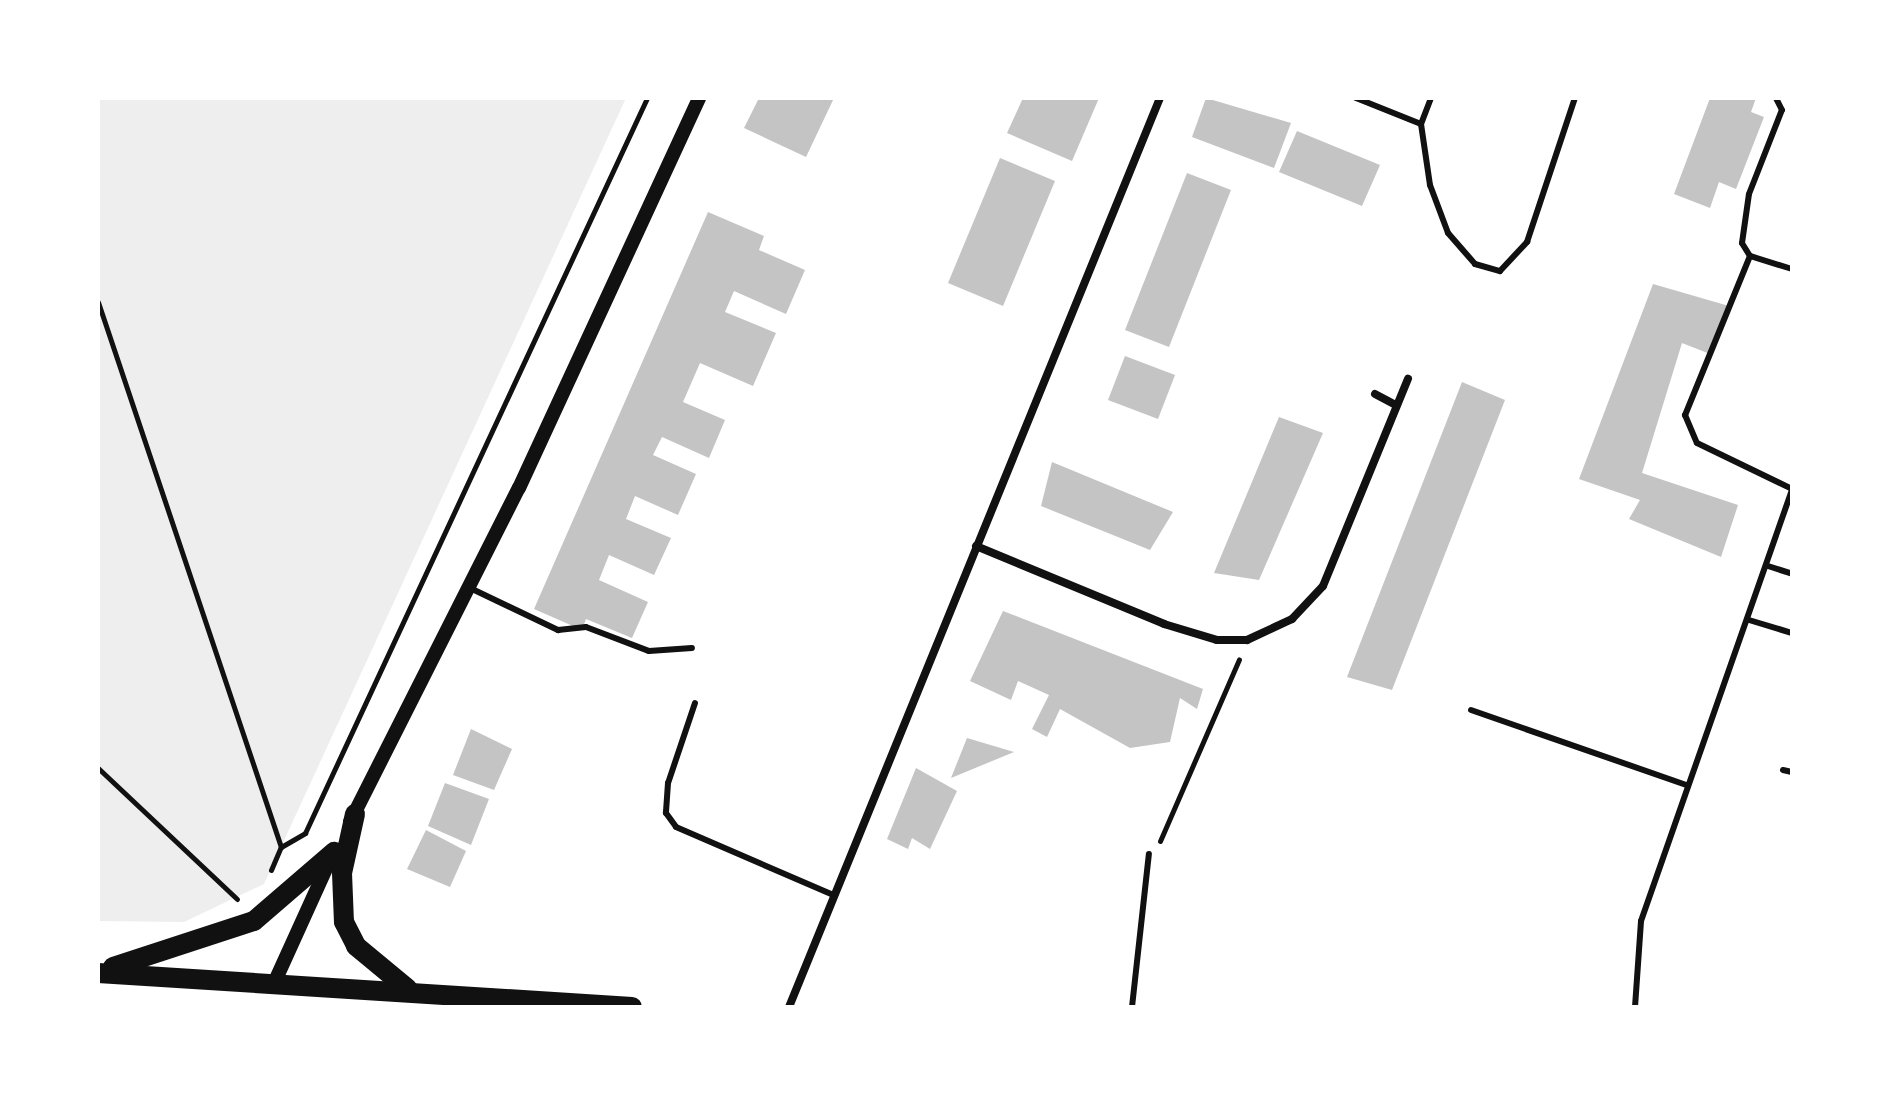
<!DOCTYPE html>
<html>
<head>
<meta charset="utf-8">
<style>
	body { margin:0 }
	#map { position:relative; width:1890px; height:1105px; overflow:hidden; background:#fff; font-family:"Work Sans",sans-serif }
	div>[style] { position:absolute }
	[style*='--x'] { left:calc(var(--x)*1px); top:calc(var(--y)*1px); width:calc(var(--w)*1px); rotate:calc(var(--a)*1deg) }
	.green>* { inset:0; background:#eee }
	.building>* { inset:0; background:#c4c4c4 }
	.path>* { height:5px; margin:-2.5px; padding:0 2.5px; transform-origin:2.5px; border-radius:2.5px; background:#111 }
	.service>* { height:6px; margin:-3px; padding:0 3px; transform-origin:3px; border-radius:3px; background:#111 }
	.minor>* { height:8px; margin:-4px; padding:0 4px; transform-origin:4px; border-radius:4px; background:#111 }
	.tertiary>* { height:14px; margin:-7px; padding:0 7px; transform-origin:7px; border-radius:7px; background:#111 }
	.primary>* { height:20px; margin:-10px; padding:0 10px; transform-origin:10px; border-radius:10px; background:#111 }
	span { translate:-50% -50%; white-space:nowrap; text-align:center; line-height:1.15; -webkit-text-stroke:7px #fff; paint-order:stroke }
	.frame { position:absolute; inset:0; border:100px solid #fff; pointer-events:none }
</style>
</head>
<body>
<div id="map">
	<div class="green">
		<div style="clip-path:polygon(98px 98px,626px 98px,264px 884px,184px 922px,98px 921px)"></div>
	</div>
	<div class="building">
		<div style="clip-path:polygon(759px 98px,834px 98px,806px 157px,744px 128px)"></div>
		<div style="clip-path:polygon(1023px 98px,1099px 98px,1072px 161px,1007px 133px)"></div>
		<div style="clip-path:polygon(1206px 98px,1291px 123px,1274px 168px,1192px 137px)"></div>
		<div style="clip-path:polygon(1710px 98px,1756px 98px,1751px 112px,1764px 117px,1736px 189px,1719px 182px,1710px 208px,1674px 194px)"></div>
		<div style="clip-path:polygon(1297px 131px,1380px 165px,1362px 206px,1279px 172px)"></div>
		<div style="clip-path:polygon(1000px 158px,1055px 181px,1003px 306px,948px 283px)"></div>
		<div style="clip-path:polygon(1187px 173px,1231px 190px,1169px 347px,1125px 330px)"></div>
		<div style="clip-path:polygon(708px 212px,764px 236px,759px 250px,805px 270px,786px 314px,734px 291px,725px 312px,776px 333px,753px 386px,700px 363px,683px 402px,725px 420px,709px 458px,662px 437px,653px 455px,696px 474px,678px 515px,635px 496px,626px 519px,671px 538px,654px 575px,609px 555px,599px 580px,648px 602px,632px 638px,586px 619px,582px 630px,534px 609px)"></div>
		<div style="clip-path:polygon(1653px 284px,1729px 306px,1710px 354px,1682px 343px,1642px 473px,1738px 505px,1721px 557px,1629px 519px,1640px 500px,1579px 479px)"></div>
		<div style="clip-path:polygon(1125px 356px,1175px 375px,1158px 419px,1108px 400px)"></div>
		<div style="clip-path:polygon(1462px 382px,1505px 400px,1392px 690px,1347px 677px)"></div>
		<div style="clip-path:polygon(1279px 417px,1323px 433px,1259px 580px,1214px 573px)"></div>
		<div style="clip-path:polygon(1052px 462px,1173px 512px,1150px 550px,1041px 506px)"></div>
		<div style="clip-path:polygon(1003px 611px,1203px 689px,1197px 709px,1180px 698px,1170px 742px,1130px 748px,1060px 709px,1047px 737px,1032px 729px,1049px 695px,1018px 681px,1011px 700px,970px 681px)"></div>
		<div style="clip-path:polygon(471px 729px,512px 749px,494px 790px,453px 775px)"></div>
		<div style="clip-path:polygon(967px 738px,1014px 752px,951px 778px)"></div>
		<div style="clip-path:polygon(916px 768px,957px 791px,930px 849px,912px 838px,908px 849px,887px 839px)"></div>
		<div style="clip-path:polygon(445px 783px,489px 799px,471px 845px,428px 826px)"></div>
		<div style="clip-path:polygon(426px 830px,466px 851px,450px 887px,407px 869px)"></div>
	</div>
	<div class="path">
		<div style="--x:98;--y:302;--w:575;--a:71.44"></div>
		<div style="--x:98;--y:768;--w:191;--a:43.3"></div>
		<div style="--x:1160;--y:841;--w:198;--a:-66.5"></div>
		<div style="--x:271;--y:870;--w:25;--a:-67"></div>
		<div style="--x:281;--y:847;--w:28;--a:-30"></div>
		<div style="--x:305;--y:833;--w:811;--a:-65.05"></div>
	</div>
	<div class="service">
		<div style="--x:1356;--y:98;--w:70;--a:21.8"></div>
		<div style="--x:1431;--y:98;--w:28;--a:111"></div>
		<div style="--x:1421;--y:124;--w:62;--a:81.6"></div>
		<div style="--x:1430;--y:185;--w:51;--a:69.4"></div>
		<div style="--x:1448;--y:233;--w:41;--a:48.9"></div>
		<div style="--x:1475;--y:264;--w:26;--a:16"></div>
		<div style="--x:1500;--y:271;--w:40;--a:-47"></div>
		<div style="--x:1527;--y:242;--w:152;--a:-71.6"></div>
		<div style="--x:1750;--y:256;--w:15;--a:-122"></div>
		<div style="--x:1742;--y:243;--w:49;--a:-81.9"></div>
		<div style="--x:1749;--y:194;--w:90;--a:-68.6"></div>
		<div style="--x:1782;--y:110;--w:13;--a:-117"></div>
		<div style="--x:1792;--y:269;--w:44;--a:-162.8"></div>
		<div style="--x:1750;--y:256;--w:172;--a:112.2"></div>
		<div style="--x:1685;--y:415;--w:30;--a:67"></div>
		<div style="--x:1697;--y:443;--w:106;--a:25.8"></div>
		<div style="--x:1768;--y:566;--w:25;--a:18"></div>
		<div style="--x:470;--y:588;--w:98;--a:25.5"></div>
		<div style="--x:558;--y:630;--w:28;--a:-6"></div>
		<div style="--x:586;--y:627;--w:67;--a:20.9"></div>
		<div style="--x:649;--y:651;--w:43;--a:-4"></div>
		<div style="--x:1749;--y:620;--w:45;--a:16.8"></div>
		<div style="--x:695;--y:703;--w:84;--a:108.6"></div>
		<div style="--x:668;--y:783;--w:30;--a:94"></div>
		<div style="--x:666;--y:813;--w:17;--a:54"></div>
		<div style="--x:676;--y:827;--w:169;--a:23.4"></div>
		<div style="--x:1471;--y:710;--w:228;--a:19.2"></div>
		<div style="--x:1783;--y:770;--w:9;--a:13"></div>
		<div style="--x:1132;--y:1007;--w:154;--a:-83.7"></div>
		<div style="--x:1635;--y:1007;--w:86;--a:-86"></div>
		<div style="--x:1641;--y:921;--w:458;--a:-70.7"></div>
	</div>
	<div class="minor">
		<div style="--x:1375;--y:394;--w:24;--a:28"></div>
		<div style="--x:976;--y:546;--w:204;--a:22.5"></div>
		<div style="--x:1164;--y:624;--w:55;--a:16.8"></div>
		<div style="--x:1217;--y:640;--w:30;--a:0"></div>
		<div style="--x:1247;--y:640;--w:50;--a:-25"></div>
		<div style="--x:1292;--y:619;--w:45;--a:-46.8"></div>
		<div style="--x:1323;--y:586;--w:224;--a:-67.7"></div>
		<div style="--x:789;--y:1007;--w:982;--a:-67.8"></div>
	</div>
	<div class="tertiary">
		<div style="--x:350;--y:822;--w:374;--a:-63.2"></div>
		<div style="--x:519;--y:488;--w:430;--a:-65.2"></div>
		<div style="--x:276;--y:979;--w:133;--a:-65.6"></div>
	</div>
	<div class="primary">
		<div style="--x:355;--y:814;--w:60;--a:102.4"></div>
		<div style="--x:342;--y:873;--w:49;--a:87.7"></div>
		<div style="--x:344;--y:922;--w:27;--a:63"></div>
		<div style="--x:356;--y:946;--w:67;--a:39.6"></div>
		<div style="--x:113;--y:967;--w:148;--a:-18.1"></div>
		<div style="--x:254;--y:921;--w:106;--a:-40.8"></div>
		<div style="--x:98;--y:973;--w:535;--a:3.64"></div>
	</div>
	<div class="frame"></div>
</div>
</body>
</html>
